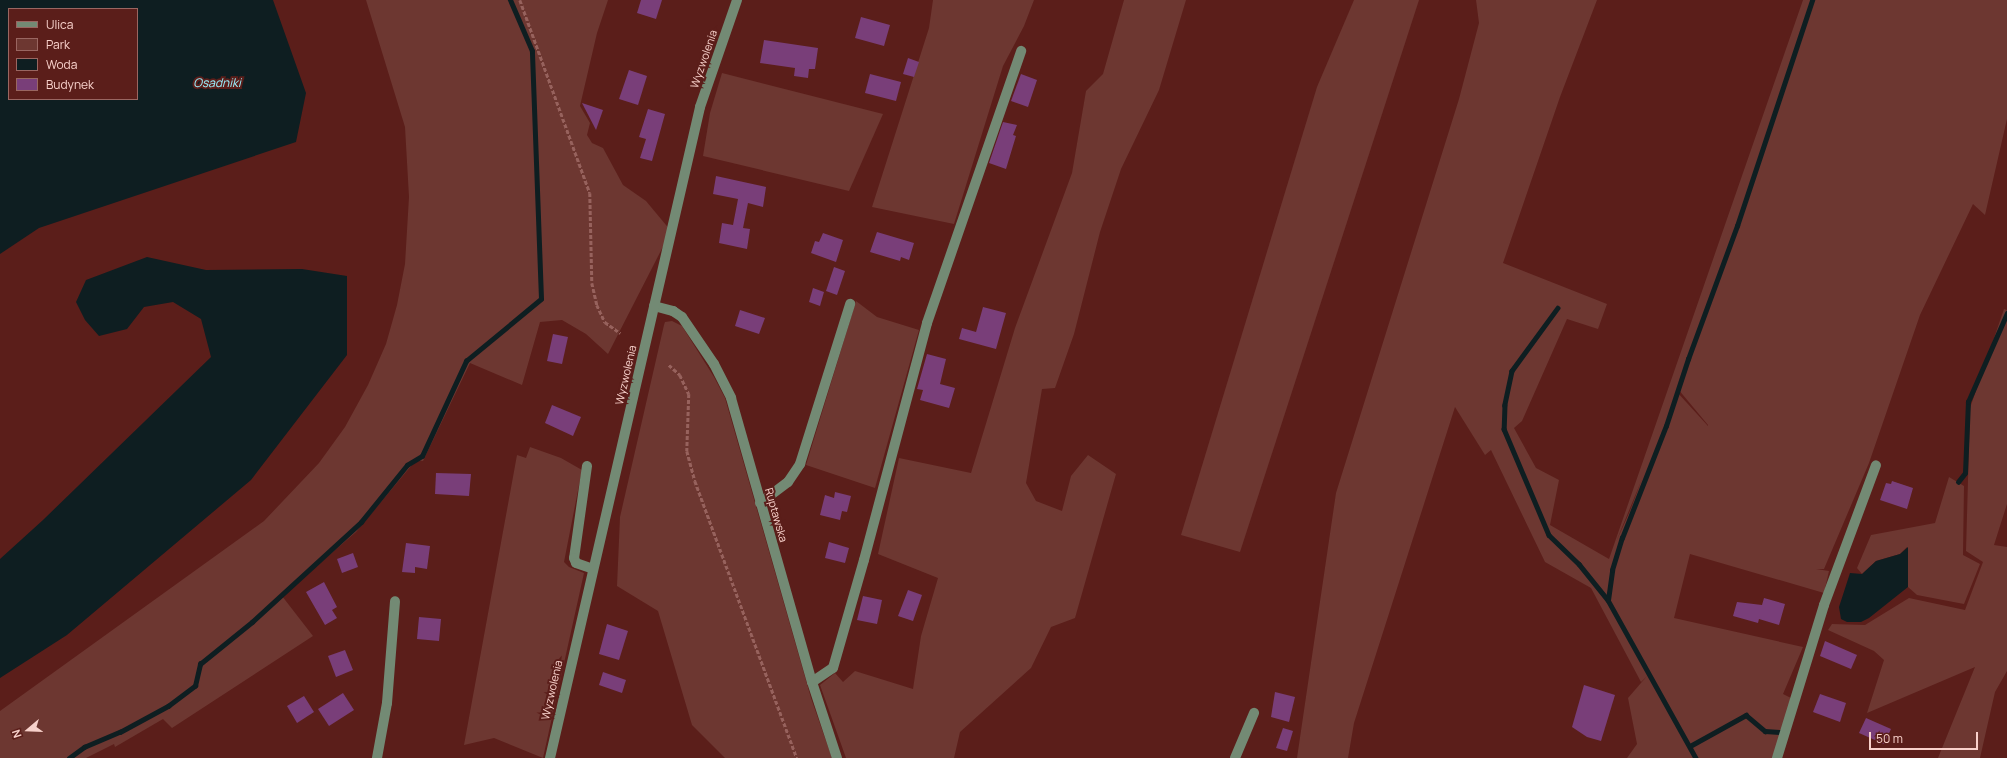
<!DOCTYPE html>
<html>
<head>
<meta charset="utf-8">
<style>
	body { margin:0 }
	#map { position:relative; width:2007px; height:758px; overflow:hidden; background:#5b1e1a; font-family:Manrope,sans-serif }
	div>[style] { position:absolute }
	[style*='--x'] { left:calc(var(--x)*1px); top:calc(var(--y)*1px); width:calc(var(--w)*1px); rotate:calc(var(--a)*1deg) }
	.green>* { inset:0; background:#6d3731 }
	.water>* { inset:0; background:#0e1e21 }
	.stream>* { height:4.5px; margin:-2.25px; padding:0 2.25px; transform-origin:2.25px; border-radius:2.25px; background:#0e1e21 }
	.building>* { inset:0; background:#793e79 }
	.path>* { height:2.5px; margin-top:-1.25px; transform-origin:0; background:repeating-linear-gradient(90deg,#97625d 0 4px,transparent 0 6px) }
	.minor>* { height:10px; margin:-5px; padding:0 5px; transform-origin:5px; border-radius:5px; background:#738a74 }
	span { translate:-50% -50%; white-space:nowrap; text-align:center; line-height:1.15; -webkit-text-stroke:4px #5b1e1a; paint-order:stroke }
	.street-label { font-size:11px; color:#f8d1cb }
	.water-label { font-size:12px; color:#98f1fd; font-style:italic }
	.legend { position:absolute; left:8px; top:8px; width:130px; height:92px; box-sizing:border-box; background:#5b1e1a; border:1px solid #9a6661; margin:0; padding:5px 7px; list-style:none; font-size:12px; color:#f8d1cb }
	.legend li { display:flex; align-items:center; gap:8px; height:20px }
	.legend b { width:20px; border:1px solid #9a6661 }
	.north { position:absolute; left:8px; top:710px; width:40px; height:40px; -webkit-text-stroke:3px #5b1e1a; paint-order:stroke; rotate:251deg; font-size:11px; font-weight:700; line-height:16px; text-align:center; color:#f8d1cb }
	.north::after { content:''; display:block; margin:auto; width:14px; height:18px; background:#f8d1cb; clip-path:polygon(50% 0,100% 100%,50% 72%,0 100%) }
	.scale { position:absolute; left:1869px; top:732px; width:109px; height:18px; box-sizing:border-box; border:2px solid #f8d1cb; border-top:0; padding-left:5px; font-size:12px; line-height:14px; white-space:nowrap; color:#f8d1cb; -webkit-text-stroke:3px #5b1e1a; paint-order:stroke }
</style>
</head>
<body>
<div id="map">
	<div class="green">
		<div style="clip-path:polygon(366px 0,608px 0,597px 33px,580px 106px,590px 123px,587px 135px,592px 143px,603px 148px,623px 185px,646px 201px,671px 231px,608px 354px,586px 334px,562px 320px,540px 322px,522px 385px,470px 363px,423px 461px,416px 460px,356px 532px,282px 596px,313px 636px,172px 728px,163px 719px,115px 747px,114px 744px,86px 758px,0 758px,0 711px,264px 521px,319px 463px,345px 427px,368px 385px,386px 344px,397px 305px,405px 264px,409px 197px,405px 127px)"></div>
		<div style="clip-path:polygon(933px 0,1034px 0,1024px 26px,1003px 66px,954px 224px,872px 207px,929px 28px)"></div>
		<div style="clip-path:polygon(1124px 0,1186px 0,1159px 90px,1121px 169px,1100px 232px,1074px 334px,1055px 388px,1042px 389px,1026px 483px,1036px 501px,1062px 511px,1071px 476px,1088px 455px,1116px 474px,1075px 618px,1051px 627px,1031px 668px,960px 732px,954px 758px,846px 758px,820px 685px,835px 673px,843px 682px,855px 671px,913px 689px,921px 636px,938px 578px,878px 554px,899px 458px,971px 473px,1015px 328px,1072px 173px,1086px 91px,1103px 74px)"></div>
		<div style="clip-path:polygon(1354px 0,1419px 0,1240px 552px,1181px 535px,1317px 87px)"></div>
		<div style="clip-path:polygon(evenodd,1476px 0,1597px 0,1560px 97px,1503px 263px,1607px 304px,1598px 329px,1567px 319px,1522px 421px,1514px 428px,1536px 468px,1559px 480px,1550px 525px,1609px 559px,1803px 0,2007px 0,2007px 119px,1985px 215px,1973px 204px,1920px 315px,1869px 463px,1824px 569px,1816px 569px,1829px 571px,1824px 593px,1690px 554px,1674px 618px,1803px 647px,1783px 694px,1793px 699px,1772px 758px,1627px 758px,1637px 744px,1628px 698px,1647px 676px,1641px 682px,1591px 588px,1545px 562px,1491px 450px,1485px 455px,1455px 407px,1354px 723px,1348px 758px,1297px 758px,1336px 493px,1459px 99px,1479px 23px,1476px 0,1678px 389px,1708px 425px,1708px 426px,1677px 392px,1678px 389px,1476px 0,1642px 479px,1630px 511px,1616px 542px,1642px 479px)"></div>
		<div style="clip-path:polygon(722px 73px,883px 114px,849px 191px,703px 156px,710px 113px)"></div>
		<div style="clip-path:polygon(856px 301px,877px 317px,919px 330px,875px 488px,806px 465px)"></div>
		<div style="clip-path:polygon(2004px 309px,2007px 310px,2007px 504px,1994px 545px,2007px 547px,2007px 671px,1995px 692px,1980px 758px,1938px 758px,1975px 667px,1867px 713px,1884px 660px,1874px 651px,1828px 630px,1832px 624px,1865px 625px,1909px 598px,1965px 610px,1983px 562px,1966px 551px,1970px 408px)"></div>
		<div style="clip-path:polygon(672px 321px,682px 326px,714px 377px,725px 398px,811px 698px,832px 758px,725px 758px,692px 725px,658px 611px,617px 586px,620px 517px,664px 325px,665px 322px)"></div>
		<div style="clip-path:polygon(530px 447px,561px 458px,582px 470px,564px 562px,569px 567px,584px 573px,543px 758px,494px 738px,464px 745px,517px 455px,526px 458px)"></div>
		<div style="clip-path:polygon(1949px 477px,1964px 486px,1963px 555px,1980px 564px,1964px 604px,1917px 595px,1908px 587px,1907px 547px,1900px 554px,1876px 561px,1862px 574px,1857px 568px,1871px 535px,1935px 523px)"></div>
	</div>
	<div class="water">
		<div style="clip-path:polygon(evenodd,0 0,273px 0,306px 93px,296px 142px,39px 228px,0 254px,0 0,9px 9px,137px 9px,137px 99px,9px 99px,9px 9px)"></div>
		<div style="clip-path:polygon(147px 257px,206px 270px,302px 269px,347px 276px,347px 355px,251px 480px,67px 635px,0 678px,0 559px,43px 520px,211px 357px,201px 319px,173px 302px,144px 307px,127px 329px,99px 336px,85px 320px,76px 302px,86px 280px)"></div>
		<div style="clip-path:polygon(1908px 547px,1908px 587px,1869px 618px,1861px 622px,1847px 622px,1841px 619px,1839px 607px,1850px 573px,1862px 574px,1876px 561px,1900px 554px)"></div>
	</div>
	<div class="stream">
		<div style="--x:1558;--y:308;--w:78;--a:126.1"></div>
		<div style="--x:1512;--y:371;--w:35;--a:102"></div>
		<div style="--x:1505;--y:405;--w:24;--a:92"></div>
		<div style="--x:1504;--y:429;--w:115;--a:67"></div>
		<div style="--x:1549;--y:535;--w:42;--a:44"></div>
		<div style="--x:1579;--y:564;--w:46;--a:51.1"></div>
		<div style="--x:1608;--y:600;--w:181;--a:60.9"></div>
		<div style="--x:1958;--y:482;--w:11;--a:-52"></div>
		<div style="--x:1965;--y:473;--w:71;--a:-87.6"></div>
		<div style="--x:1968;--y:402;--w:97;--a:-66.3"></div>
		<div style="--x:1608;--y:600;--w:30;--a:-82"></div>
		<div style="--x:1612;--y:570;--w:34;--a:-73"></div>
		<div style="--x:1622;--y:538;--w:120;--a:-68.6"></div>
		<div style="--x:1666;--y:426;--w:71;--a:-71.8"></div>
		<div style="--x:1688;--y:359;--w:142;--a:-69.8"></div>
		<div style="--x:1737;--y:226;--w:238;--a:-71.6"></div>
		<div style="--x:1690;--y:746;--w:64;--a:-29"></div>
		<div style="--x:1746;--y:715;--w:25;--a:40"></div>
		<div style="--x:1765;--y:731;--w:15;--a:4"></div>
		<div style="--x:69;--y:758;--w:19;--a:-36"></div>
		<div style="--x:84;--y:747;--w:39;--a:-23"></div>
		<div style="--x:120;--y:732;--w:55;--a:-28.4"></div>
		<div style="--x:168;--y:706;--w:34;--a:-37"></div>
		<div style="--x:195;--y:686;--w:23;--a:-77"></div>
		<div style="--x:200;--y:664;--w:67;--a:-38.9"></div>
		<div style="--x:252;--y:622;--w:148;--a:-42.5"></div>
		<div style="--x:361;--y:522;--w:73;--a:-51.1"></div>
		<div style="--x:407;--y:465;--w:17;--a:-31"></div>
		<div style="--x:422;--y:456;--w:105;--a:-65.1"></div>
		<div style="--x:466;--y:361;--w:97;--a:-39.6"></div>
		<div style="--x:541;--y:299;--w:248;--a:-92.1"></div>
		<div style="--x:532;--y:51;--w:56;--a:-113.3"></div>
	</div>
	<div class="building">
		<div style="clip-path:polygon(641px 0,662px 0,656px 19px,637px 13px)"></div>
		<div style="clip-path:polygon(861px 17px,890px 25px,884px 46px,855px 38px)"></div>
		<div style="clip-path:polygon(764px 40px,818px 48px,815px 69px,809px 69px,808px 78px,794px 76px,795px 68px,760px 63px)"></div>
		<div style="clip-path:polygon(908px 58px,919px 62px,914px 77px,903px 74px)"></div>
		<div style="clip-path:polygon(629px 70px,647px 76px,638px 105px,619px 99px)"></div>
		<div style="clip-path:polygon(870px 74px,901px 82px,896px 101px,865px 93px)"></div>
		<div style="clip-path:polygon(1021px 74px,1037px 80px,1028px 107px,1011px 101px)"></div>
		<div style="clip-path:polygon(582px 103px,603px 110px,596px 130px)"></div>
		<div style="clip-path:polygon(648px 109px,665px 114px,652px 161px,640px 158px,646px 139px,639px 137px)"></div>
		<div style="clip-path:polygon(1003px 122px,1017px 125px,1013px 135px,1016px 136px,1006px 169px,989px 163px)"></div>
		<div style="clip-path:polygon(716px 176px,766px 187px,763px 207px,748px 203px,743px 228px,750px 229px,747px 249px,719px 243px,722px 223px,733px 225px,738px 199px,713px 194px)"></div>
		<div style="clip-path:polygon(877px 232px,914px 243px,909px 260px,901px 257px,900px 261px,870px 252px)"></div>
		<div style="clip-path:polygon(823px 233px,843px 240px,836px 262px,811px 253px,815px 241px,819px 242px)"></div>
		<div style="clip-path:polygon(834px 267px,845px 271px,837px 295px,826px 291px)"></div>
		<div style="clip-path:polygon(813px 288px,824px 292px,820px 306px,809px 302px)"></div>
		<div style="clip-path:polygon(983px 307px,1006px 313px,996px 349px,959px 339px,962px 328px,976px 332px)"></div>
		<div style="clip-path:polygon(740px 310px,765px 318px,759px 334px,735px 326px)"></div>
		<div style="clip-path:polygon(553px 334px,568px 337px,562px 364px,547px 361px)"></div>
		<div style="clip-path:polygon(927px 354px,946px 359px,940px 384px,955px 388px,949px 408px,920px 400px,923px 390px,917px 389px)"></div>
		<div style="clip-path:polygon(552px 405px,581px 417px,573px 436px,545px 423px)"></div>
		<div style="clip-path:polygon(436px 473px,471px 474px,469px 496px,435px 494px)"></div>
		<div style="clip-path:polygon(1892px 481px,1913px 488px,1907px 509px,1880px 500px,1886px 483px,1891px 484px)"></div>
		<div style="clip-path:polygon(835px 492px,851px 496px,847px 512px,842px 511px,840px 520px,820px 515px,825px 495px,834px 498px)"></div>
		<div style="clip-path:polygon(829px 542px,849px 548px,845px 563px,825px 558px)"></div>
		<div style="clip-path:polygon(406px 543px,430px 546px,427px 569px,415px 567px,415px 573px,402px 572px)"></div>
		<div style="clip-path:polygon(353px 553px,358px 567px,342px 573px,337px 559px)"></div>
		<div style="clip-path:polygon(324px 582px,337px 607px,332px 610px,337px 618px,325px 625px,306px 592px)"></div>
		<div style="clip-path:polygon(908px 590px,922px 595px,913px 621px,898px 616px)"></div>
		<div style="clip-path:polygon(863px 596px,882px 600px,877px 624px,857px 620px)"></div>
		<div style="clip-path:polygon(1764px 598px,1785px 604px,1779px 625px,1759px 619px,1758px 623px,1733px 616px,1737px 602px,1762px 605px)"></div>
		<div style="clip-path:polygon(419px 617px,441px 619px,439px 641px,417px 639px)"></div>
		<div style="clip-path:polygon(607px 624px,628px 631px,619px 660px,599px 654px)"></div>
		<div style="clip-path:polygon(1825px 641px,1857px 655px,1851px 669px,1820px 656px)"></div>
		<div style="clip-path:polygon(345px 650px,353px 670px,336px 677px,328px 656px)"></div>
		<div style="clip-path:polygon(603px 672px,626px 680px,622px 693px,599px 685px)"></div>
		<div style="clip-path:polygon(1584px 685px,1615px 695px,1601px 741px,1587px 737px,1572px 727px)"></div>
		<div style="clip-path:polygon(1275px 692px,1295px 697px,1289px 722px,1271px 717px)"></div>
		<div style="clip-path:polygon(343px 693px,354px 710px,329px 726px,318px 709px)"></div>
		<div style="clip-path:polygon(1820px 694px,1846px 703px,1840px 722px,1813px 712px)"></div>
		<div style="clip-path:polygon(304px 696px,314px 712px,297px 723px,287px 706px)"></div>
		<div style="clip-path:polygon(1866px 718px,1891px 729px,1884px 744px,1859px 733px)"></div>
		<div style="clip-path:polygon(1283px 728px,1293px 731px,1287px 751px,1276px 748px)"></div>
	</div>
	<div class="path">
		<div style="--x:520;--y:0;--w:205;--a:70.1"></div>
		<div style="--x:590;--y:193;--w:90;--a:88.7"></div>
		<div style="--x:592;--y:283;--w:23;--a:77"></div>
		<div style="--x:597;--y:305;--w:19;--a:65"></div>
		<div style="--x:605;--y:322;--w:19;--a:36"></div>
		<div style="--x:669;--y:365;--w:15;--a:42"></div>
		<div style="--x:680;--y:375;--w:21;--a:65"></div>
		<div style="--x:689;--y:394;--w:57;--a:92"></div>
		<div style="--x:687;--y:451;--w:31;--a:75"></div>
		<div style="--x:695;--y:481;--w:295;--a:69.8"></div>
	</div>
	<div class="minor">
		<div style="--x:654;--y:306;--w:20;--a:15"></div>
		<div style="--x:673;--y:311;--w:11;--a:34"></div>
		<div style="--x:682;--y:317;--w:57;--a:55.8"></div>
		<div style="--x:714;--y:364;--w:38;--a:63"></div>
		<div style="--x:731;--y:398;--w:295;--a:74.1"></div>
		<div style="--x:812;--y:682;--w:80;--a:71.8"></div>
		<div style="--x:587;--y:466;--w:93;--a:98"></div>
		<div style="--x:574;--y:558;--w:5;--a:68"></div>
		<div style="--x:576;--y:563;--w:18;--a:19"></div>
		<div style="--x:760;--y:503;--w:35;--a:-37"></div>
		<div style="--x:788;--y:482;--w:22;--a:-56"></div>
		<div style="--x:800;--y:464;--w:168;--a:-72.6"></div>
		<div style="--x:812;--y:682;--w:25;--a:-34"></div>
		<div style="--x:833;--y:668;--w:112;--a:-74"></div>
		<div style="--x:864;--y:560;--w:245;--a:-75.1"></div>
		<div style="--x:927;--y:323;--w:288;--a:-70.9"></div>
		<div style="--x:377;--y:758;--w:56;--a:-79.7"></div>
		<div style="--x:387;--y:703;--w:102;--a:-85.5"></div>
		<div style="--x:550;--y:758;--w:668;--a:-77.02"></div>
		<div style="--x:700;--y:107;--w:113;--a:-70.9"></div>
		<div style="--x:1235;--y:758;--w:49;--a:-67.1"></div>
		<div style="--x:1777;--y:758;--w:160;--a:-72.9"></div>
		<div style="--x:1824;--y:605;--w:149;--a:-69.6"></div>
	</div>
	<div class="street-label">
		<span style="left:704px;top:59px;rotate:-71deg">Wyzwolenia</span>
		<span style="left:626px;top:375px;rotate:-77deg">Wyzwolenia</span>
		<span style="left:776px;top:515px;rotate:74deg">Ruptawska</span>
		<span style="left:552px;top:690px;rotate:-77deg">Wyzwolenia</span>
	</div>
	<div class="water-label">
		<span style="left:217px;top:83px">Osadniki</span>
	</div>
	<ul class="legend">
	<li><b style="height:5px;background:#738a74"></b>Ulica</li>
	<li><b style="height:11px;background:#6d3731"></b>Park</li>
	<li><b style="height:11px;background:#0e1e21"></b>Woda</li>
	<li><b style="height:11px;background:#793e79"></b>Budynek</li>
	</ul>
	<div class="north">N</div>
	<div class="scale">50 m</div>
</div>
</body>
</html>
